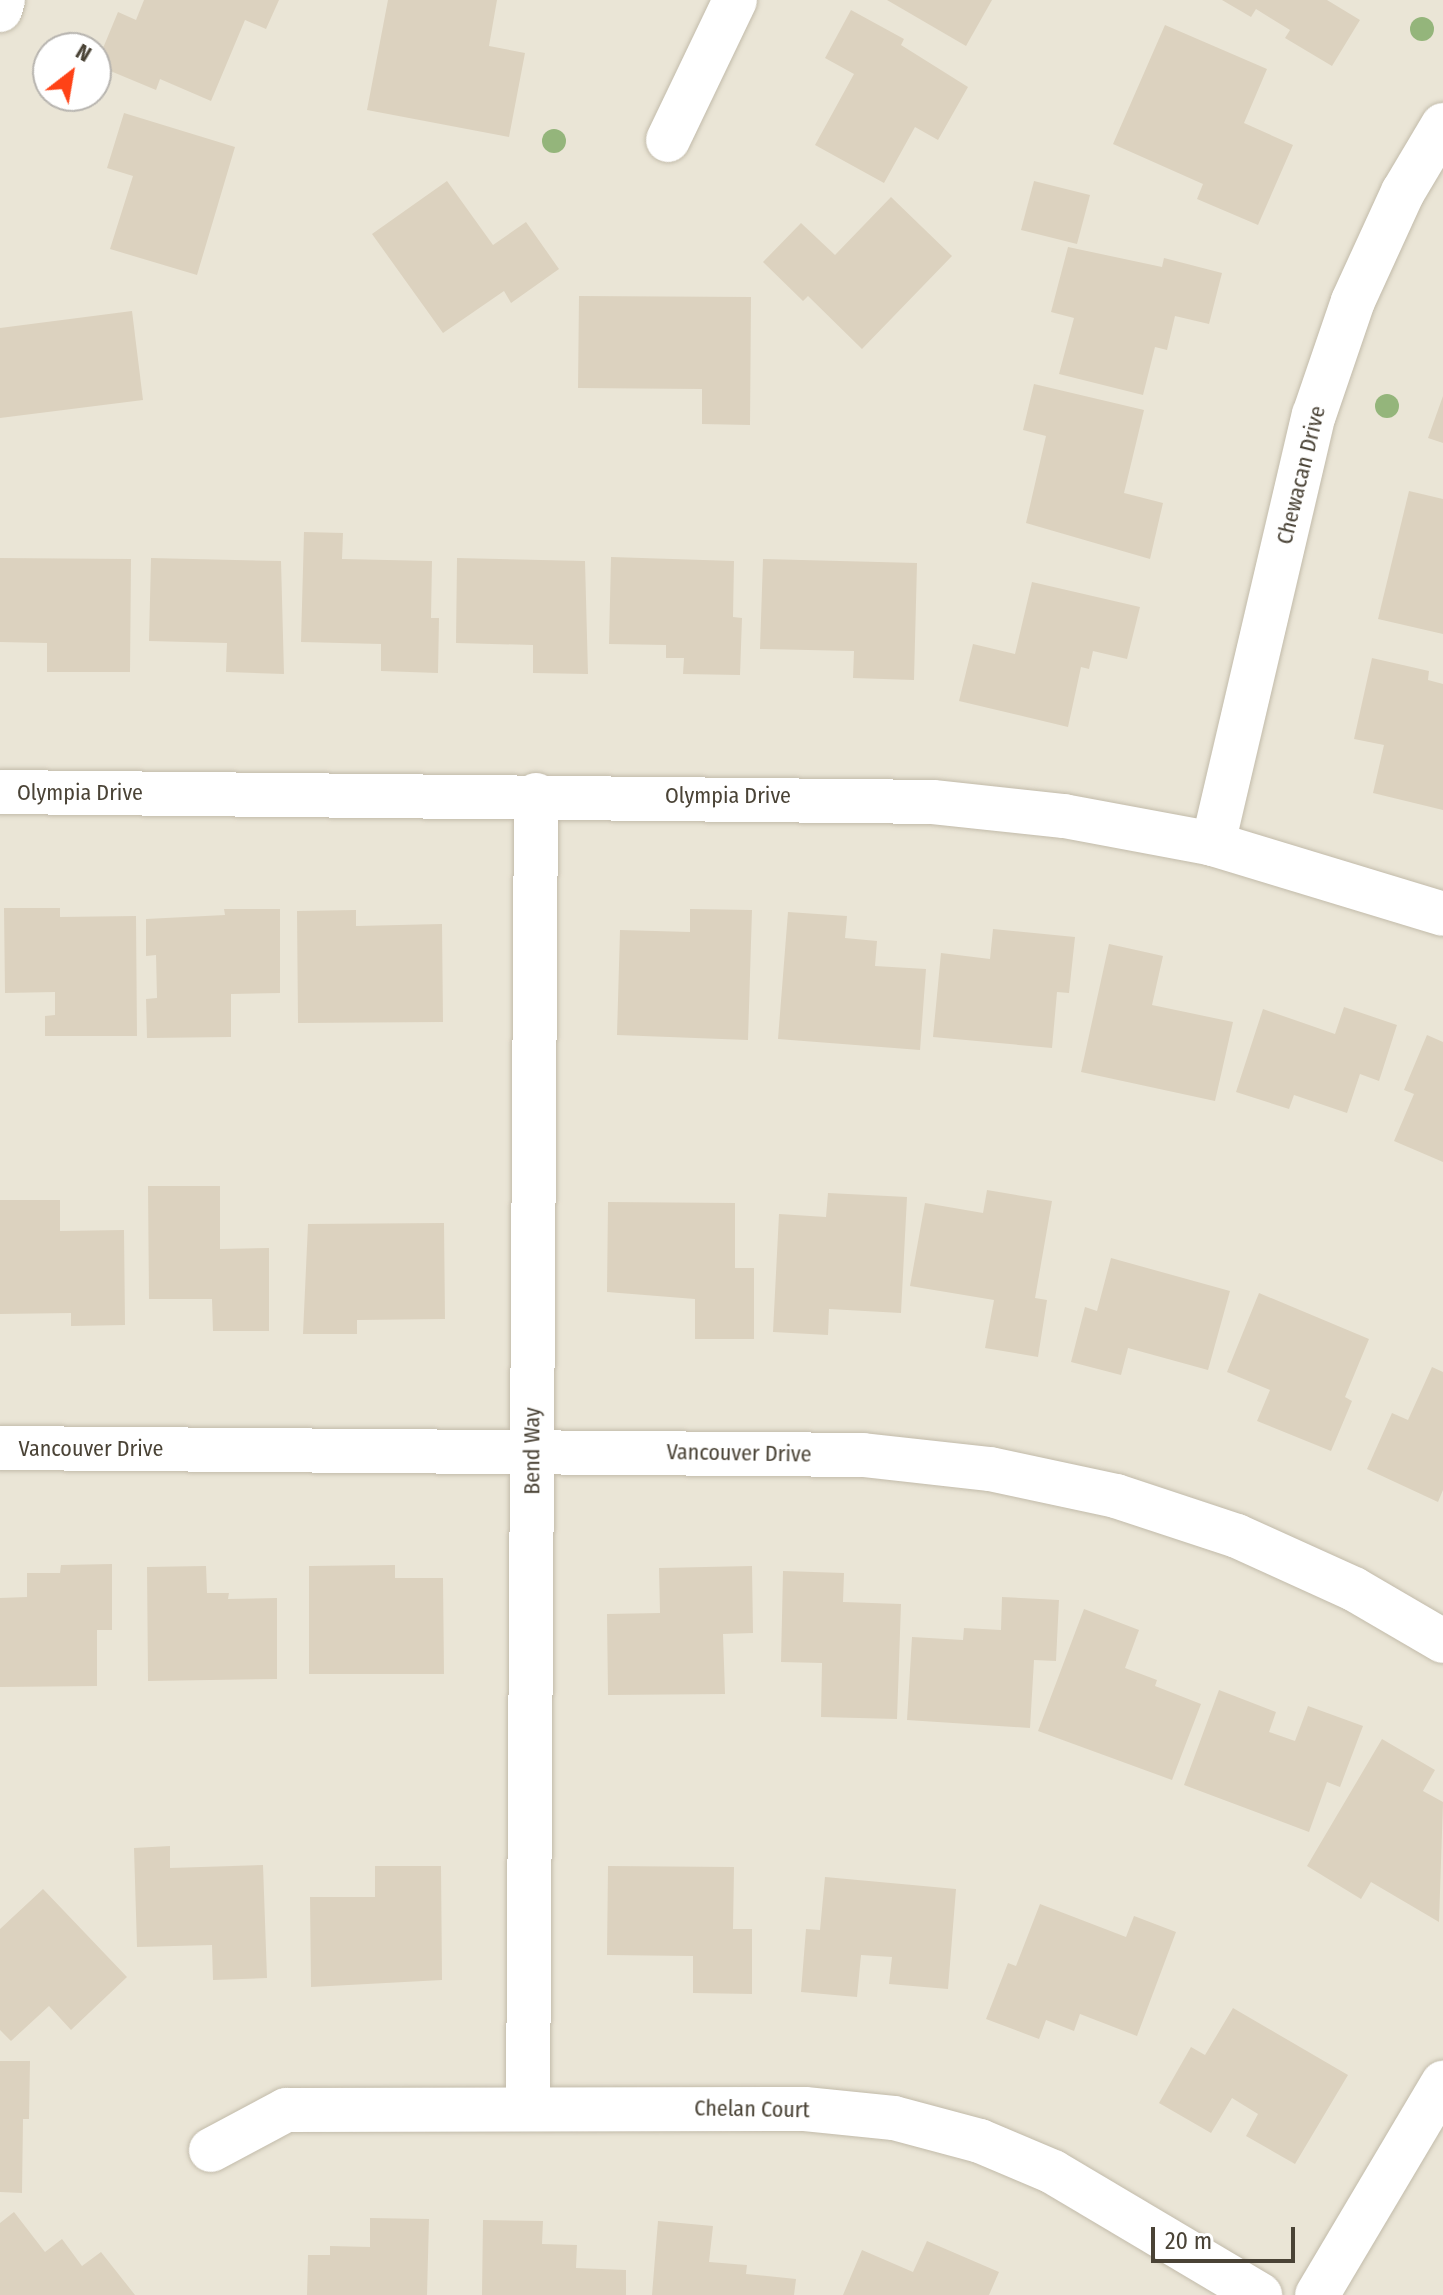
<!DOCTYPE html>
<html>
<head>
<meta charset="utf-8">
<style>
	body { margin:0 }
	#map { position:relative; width:1443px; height:2295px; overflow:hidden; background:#f6f2e8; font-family:"Fira Sans Condensed",sans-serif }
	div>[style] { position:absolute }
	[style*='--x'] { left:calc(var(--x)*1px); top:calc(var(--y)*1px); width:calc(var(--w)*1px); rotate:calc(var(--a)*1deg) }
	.residential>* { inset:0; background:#eae5d6 }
	.building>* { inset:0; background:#dcd2bf }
	.roads { filter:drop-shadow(0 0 2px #c2bbaa) drop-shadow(0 0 2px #c2bbaa) }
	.minor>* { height:44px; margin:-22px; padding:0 22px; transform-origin:22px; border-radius:22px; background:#fff }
	.trees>* { width:24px; height:24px; margin:-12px; border-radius:50%; background:#94b57b }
	span { translate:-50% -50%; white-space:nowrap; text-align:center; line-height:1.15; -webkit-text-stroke:6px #fff; paint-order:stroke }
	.street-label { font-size:22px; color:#4a4336 }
	.north { position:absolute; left:32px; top:32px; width:80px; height:80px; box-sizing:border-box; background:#fff; border:2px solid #b7b4af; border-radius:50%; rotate:31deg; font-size:22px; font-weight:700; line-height:32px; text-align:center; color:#4a4336 }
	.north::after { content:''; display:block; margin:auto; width:28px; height:36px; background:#ff4216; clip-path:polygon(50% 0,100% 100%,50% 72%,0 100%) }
	.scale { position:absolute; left:1151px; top:2227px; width:144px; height:36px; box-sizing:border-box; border:4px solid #4a4336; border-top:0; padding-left:10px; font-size:24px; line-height:28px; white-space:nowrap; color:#4a4336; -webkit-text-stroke:6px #fff; paint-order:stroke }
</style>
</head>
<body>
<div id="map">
	<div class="residential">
		<div style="clip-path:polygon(evenodd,0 0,1443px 0,1443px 2295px,0 2295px,0 0,48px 48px,96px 48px,96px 96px,48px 96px,48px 48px)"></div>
	</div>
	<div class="building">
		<div style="clip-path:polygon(144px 0,279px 0,266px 29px,245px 20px,211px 101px,160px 79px,156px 90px,96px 65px,118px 12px,136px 20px)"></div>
		<div style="clip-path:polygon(388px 0,497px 0,489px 46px,525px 53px,509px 137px,367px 110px)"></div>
		<div style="clip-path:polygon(887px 0,992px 0,966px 46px)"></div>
		<div style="clip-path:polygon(1222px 0,1327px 0,1360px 20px,1332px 66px,1285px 38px,1290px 30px,1256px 9px,1251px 17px)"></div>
		<div style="clip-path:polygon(851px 10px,904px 39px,901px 45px,968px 87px,938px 140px,915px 127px,884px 183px,815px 145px,854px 74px,825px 58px)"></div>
		<div style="clip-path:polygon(1165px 25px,1267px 69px,1244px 123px,1293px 145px,1258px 225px,1197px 199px,1203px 184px,1113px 144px)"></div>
		<div style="clip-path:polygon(124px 113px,235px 147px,197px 275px,110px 249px,133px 176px,107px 168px)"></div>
		<div style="clip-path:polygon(447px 181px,493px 245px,526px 222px,559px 269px,511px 303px,504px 291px,443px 333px,372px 234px)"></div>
		<div style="clip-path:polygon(1034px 181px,1090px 195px,1077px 244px,1021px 230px)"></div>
		<div style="clip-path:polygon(891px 197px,952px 256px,862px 349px,808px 296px,803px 301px,763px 262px,801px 223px,835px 255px)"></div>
		<div style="clip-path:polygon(1068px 247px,1162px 267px,1164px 258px,1222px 273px,1209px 324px,1175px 316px,1167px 350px,1155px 347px,1143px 395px,1059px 374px,1074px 318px,1051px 312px)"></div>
		<div style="clip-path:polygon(579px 296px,751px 297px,750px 425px,702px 424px,702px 389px,578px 388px)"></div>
		<div style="clip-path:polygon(132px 311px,143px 400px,0 418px,0 328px)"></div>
		<div style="clip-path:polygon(1034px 384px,1144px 410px,1124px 493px,1163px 503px,1150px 559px,1026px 523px,1046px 436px,1023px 430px)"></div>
		<div style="clip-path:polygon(1443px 396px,1443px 443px,1428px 438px)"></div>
		<div style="clip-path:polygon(1409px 491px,1443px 499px,1443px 634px,1378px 619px)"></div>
		<div style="clip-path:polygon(304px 532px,343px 533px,342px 559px,432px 561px,431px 618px,439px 618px,438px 673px,381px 671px,381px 644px,301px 642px)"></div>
		<div style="clip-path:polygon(611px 557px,734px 561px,733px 617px,742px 618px,740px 675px,683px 674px,684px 658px,666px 658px,666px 645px,609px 644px)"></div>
		<div style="clip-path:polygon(0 558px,131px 559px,130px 672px,47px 672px,47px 643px,0 642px)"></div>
		<div style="clip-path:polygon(151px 558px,281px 561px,284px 674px,226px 672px,227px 643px,149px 641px)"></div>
		<div style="clip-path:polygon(457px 558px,585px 561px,588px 674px,533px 673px,533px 645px,456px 643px)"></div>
		<div style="clip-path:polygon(763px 559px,917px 563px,914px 680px,853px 678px,854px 651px,760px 649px)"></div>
		<div style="clip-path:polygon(1032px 582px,1140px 607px,1127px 659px,1093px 651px,1089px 669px,1081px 667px,1068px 727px,959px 701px,973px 644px,1015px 654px)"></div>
		<div style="clip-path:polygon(1372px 658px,1429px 671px,1428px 680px,1443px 684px,1443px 810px,1373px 793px,1384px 745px,1354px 739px)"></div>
		<div style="clip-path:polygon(4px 908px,60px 908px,60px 917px,136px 916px,137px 1036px,45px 1036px,45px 1016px,55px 1015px,55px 992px,5px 993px)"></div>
		<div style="clip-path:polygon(224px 909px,280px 909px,280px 993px,231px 994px,231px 1037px,147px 1038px,146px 999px,157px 998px,156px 955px,146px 956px,146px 919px,225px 915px)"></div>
		<div style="clip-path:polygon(690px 909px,752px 910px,748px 1040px,617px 1035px,620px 930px,690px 932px)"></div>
		<div style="clip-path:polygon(356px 910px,356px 926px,442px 924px,443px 1022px,298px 1023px,297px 911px)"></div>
		<div style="clip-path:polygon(788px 912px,847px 916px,845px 938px,877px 941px,875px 966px,926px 969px,920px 1050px,778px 1039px)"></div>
		<div style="clip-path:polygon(993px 929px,1075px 937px,1069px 993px,1057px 992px,1052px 1048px,933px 1037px,941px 953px,990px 959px)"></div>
		<div style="clip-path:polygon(1109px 944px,1163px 956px,1152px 1005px,1233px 1022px,1215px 1101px,1081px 1072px)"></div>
		<div style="clip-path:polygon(1344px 1007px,1397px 1025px,1379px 1081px,1360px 1074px,1347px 1113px,1294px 1095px,1289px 1109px,1236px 1092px,1263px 1009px,1335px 1034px)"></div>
		<div style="clip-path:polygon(1427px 1035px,1443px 1042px,1443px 1162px,1394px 1141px,1414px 1094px,1404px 1090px)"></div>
		<div style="clip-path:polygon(148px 1186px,220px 1186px,220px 1249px,269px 1248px,269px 1331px,213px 1331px,212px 1299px,149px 1299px)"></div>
		<div style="clip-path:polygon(987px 1190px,1052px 1201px,1035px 1298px,1047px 1300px,1038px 1357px,985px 1348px,994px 1300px,910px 1286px,925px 1203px,983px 1213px)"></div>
		<div style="clip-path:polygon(828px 1193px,907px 1197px,901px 1313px,829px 1309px,828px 1335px,773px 1332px,779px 1214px,826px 1217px)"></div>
		<div style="clip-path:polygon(0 1200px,60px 1200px,60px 1231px,124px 1230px,125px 1325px,71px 1326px,71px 1313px,0 1314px)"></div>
		<div style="clip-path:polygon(608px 1202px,735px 1203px,735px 1268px,754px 1268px,754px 1339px,695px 1339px,695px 1299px,607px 1292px)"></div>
		<div style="clip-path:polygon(444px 1223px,445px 1319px,357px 1320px,357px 1334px,303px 1334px,308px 1224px)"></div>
		<div style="clip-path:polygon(1111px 1258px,1230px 1291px,1208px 1370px,1128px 1348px,1121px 1375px,1071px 1362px,1085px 1307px,1097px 1311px)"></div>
		<div style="clip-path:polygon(1259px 1293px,1369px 1339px,1345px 1397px,1352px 1401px,1331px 1451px,1257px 1421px,1270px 1390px,1227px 1372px)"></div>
		<div style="clip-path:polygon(1432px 1367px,1443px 1372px,1443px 1490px,1438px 1502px,1367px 1469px,1392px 1413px,1408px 1420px)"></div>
		<div style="clip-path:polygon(112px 1564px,112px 1630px,97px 1630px,97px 1686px,0 1687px,0 1598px,27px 1597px,27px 1573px,60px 1573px,61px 1565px)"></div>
		<div style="clip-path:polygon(395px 1565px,395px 1578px,443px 1578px,444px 1674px,309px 1674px,309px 1566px)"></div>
		<div style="clip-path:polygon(206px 1566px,207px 1593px,229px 1593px,228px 1599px,277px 1598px,277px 1679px,148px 1681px,147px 1567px)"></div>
		<div style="clip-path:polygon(752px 1566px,753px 1633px,723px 1634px,725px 1694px,608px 1695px,607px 1614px,660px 1613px,659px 1568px)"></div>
		<div style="clip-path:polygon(783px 1571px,844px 1573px,843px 1602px,901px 1604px,897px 1719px,821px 1717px,822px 1663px,781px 1662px)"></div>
		<div style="clip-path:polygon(1002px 1597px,1059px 1600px,1056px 1661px,1034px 1660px,1030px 1728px,907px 1720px,912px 1637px,963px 1640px,964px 1628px,1001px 1630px)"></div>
		<div style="clip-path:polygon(1084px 1609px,1139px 1630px,1125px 1668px,1157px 1680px,1155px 1686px,1201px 1704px,1172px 1780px,1038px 1731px)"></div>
		<div style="clip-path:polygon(1219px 1690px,1276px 1712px,1269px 1732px,1295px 1741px,1308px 1706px,1363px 1726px,1340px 1787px,1327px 1782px,1309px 1832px,1184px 1785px)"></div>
		<div style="clip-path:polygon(1382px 1739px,1435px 1770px,1423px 1791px,1443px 1802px,1439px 1922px,1371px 1882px,1361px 1899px,1307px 1866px)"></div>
		<div style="clip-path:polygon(170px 1846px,170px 1868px,263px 1865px,267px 1978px,213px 1980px,212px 1945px,137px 1947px,134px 1848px)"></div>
		<div style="clip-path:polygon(375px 1866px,441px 1866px,442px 1980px,311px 1987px,310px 1897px,375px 1897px)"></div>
		<div style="clip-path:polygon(608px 1866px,734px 1867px,733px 1929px,752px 1929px,752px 1994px,693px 1993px,693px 1956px,607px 1955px)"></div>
		<div style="clip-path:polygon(825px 1877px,956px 1889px,948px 1989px,889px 1984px,892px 1957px,861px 1955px,857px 1997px,801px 1992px,806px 1929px,820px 1930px)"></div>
		<div style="clip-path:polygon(43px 1889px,127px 1977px,71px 2030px,49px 2006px,11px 2041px,0 2030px,0 1929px)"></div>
		<div style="clip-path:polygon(1040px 1904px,1126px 1937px,1134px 1916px,1176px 1932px,1137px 2036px,1080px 2014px,1074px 2031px,1046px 2020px,1039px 2039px,986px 2019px,1008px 1963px,1016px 1966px)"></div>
		<div style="clip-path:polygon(1233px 2008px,1348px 2075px,1295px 2164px,1246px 2136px,1258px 2114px,1232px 2098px,1211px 2133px,1159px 2103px,1191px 2047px,1205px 2055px)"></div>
		<div style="clip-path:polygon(0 2061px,30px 2061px,29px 2119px,23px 2119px,22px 2193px,0 2192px)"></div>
		<div style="clip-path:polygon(14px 2212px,45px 2252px,62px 2239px,82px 2266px,101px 2252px,135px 2295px,0 2295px,0 2223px)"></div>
		<div style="clip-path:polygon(370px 2218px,429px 2219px,427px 2295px,307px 2295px,308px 2255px,330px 2255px,330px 2246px,370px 2247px)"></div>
		<div style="clip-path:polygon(483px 2220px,543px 2221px,542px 2244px,577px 2245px,576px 2268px,626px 2270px,626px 2295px,482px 2295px)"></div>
		<div style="clip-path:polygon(658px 2221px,713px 2226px,709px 2262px,747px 2265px,746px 2274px,796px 2279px,794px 2295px,652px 2295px)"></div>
		<div style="clip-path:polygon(927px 2241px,999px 2272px,989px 2295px,843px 2295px,862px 2250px,913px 2272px)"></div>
	</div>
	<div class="roads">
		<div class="minor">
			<div style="--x:0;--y:10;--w:10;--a:-73"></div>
			<div style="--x:668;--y:140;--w:155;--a:-64.4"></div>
			<div style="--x:0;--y:792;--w:933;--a:0.61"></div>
			<div style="--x:933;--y:802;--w:132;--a:6.1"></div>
			<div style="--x:1064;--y:816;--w:152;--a:10.6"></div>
			<div style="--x:1213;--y:844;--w:240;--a:16.9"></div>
			<div style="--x:1213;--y:844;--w:441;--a:-76.8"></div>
			<div style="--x:1314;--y:415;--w:120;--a:-71.1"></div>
			<div style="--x:1353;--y:301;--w:120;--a:-65.4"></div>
			<div style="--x:1403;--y:192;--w:78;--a:-59.2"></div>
			<div style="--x:0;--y:1448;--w:863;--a:0.46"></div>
			<div style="--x:863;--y:1455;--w:128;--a:6.3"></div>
			<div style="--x:990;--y:1469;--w:129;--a:12.1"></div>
			<div style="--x:1116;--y:1496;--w:127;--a:18.3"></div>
			<div style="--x:1237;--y:1536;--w:128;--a:24.4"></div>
			<div style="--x:1354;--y:1589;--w:103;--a:30.3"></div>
			<div style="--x:528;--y:2107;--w:1312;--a:-89.65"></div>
			<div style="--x:211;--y:2150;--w:85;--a:-28.1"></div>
			<div style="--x:286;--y:2110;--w:519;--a:-0.11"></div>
			<div style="--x:805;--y:2109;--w:89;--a:5.8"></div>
			<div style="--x:894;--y:2118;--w:89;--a:15"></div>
			<div style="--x:980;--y:2141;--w:79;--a:23"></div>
			<div style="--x:1053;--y:2172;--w:241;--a:30.7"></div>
			<div style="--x:1317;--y:2295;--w:247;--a:-59.3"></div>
		</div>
	</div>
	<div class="trees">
		<div style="left:1422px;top:29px"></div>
		<div style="left:554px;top:141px"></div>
		<div style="left:1387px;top:406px"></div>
	</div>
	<div class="street-label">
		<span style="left:1301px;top:475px;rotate:-76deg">Chewacan Drive</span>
		<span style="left:80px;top:793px">Olympia Drive</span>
		<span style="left:728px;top:796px">Olympia Drive</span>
		<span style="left:91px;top:1449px">Vancouver Drive</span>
		<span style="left:532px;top:1451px;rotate:-90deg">Bend Way</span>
		<span style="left:739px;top:1453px;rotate:1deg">Vancouver Drive</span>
		<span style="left:752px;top:2109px;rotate:1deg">Chelan Court</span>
	</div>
	<div class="north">N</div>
	<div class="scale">20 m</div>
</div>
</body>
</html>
